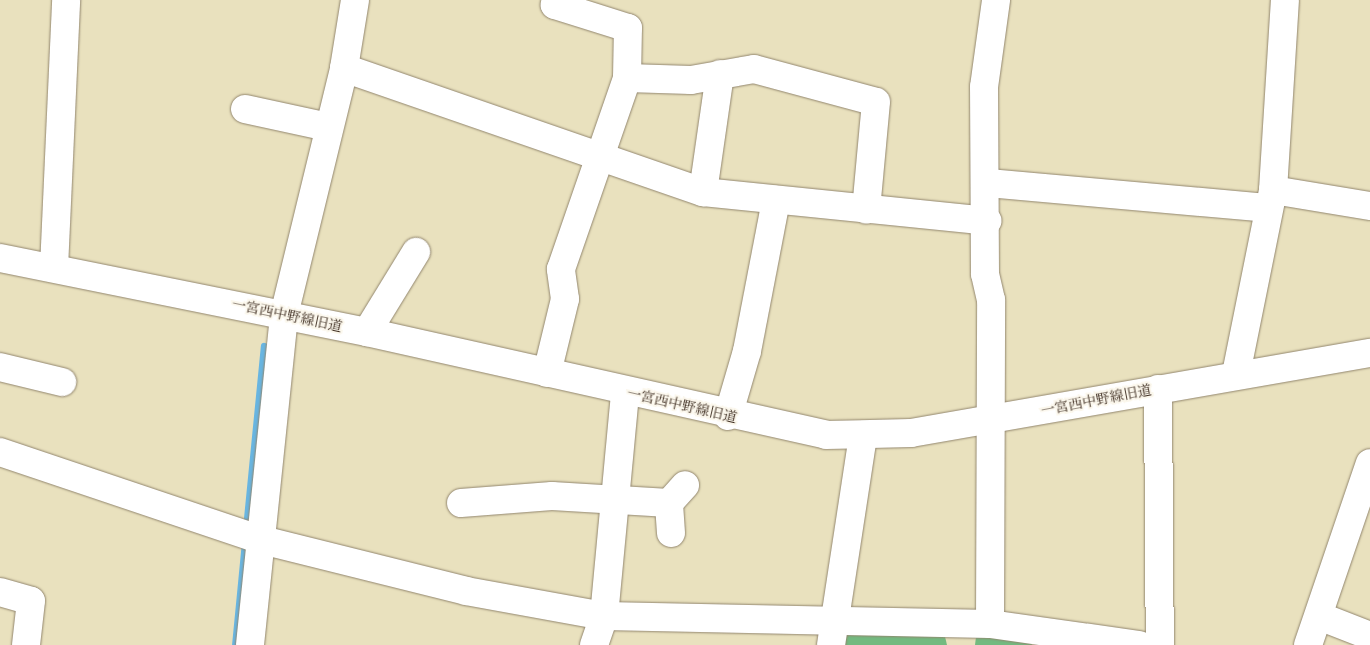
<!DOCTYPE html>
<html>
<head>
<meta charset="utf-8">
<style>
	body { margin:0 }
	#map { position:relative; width:1370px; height:645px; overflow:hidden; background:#e9e1be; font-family:"Libre Caslon Text","Noto Serif JP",serif }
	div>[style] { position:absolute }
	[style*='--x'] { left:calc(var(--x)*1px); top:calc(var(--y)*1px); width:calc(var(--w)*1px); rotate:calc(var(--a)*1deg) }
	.forest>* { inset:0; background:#73ba80 }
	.stream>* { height:7px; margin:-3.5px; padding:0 3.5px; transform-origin:3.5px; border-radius:3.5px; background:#68b5e1 }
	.roads { filter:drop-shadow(0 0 1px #92866e) drop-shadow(0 0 1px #92866e) }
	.minor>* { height:28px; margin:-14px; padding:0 14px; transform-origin:14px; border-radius:14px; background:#fff }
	span { translate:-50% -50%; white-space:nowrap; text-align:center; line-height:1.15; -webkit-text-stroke:4px #fbf7ec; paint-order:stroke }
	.street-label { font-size:14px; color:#3b2a1e }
</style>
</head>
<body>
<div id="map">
	<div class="forest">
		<div style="clip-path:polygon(942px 624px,947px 645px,836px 645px,841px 633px)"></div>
		<div style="clip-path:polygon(1027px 632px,1032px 645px,975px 645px,976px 637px)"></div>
	</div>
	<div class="stream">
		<div style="--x:246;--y:528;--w:183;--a:-84.4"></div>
		<div style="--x:235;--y:645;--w:104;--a:-84.5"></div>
	</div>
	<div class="roads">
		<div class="minor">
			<div style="--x:344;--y:68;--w:380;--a:19.1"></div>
			<div style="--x:703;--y:192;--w:286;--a:5.8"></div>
			<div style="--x:627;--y:78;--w:64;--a:1.8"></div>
			<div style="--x:691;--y:80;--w:64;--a:-9.9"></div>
			<div style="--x:754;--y:69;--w:126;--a:15.1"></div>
			<div style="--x:876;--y:102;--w:108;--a:95.3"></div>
			<div style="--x:245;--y:109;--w:85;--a:12.2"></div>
			<div style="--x:988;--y:183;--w:280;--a:5.1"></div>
			<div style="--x:1273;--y:190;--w:98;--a:9.4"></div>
			<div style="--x:703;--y:192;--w:119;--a:-81.8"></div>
			<div style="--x:0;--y:258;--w:374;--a:11.4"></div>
			<div style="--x:367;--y:332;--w:470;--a:12.6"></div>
			<div style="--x:826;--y:435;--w:85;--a:-1.3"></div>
			<div style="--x:911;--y:433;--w:466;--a:-9.9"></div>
			<div style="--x:54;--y:268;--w:268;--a:-87.4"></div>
			<div style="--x:367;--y:332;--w:94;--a:-58.5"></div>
			<div style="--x:0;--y:367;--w:64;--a:13.6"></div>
			<div style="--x:547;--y:373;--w:76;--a:-76.3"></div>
			<div style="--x:565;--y:299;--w:30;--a:-98"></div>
			<div style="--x:561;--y:269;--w:202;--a:-70.9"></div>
			<div style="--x:627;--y:78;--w:50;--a:-88.9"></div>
			<div style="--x:628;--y:28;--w:77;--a:-162.5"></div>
			<div style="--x:555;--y:5;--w:5;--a:-79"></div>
			<div style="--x:1236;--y:374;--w:188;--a:-78.6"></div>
			<div style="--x:1273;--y:190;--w:190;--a:-86.4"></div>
			<div style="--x:1158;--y:389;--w:256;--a:89.6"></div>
			<div style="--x:728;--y:416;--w:68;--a:-73.7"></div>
			<div style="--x:747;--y:351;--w:154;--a:-79.1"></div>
			<div style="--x:0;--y:452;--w:276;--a:18.6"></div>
			<div style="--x:262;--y:540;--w:210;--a:14"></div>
			<div style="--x:466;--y:591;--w:140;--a:10.3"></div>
			<div style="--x:604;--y:616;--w:386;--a:1.2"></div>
			<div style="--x:990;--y:624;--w:151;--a:8"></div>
			<div style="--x:461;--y:503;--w:91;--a:-4.4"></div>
			<div style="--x:552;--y:496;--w:117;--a:3.4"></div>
			<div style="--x:671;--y:533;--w:30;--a:-94"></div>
			<div style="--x:669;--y:503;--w:24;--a:-48"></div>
			<div style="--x:0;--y:592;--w:32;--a:16"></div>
			<div style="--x:31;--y:601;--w:44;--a:96.5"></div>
			<div style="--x:1319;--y:616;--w:55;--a:21.4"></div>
			<div style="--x:990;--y:624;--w:324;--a:-89.8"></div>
			<div style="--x:991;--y:300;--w:27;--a:-103"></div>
			<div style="--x:985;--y:274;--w:187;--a:-90.3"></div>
			<div style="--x:984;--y:87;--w:88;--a:-82.1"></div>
			<div style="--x:250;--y:645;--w:332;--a:-84.1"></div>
			<div style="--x:284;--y:315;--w:254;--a:-76.3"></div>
			<div style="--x:344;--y:68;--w:69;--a:-80.8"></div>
			<div style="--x:594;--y:645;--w:31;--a:-71"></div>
			<div style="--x:604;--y:616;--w:225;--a:-84.6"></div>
			<div style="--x:831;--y:645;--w:211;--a:-81.3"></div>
			<div style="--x:1308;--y:645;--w:192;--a:-71.2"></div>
		</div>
	</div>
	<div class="street-label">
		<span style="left:287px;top:315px;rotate:12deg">一宮西中野線旧道</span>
		<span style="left:1096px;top:400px;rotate:-11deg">一宮西中野線旧道</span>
		<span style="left:682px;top:405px;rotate:13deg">一宮西中野線旧道</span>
	</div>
</div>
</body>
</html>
